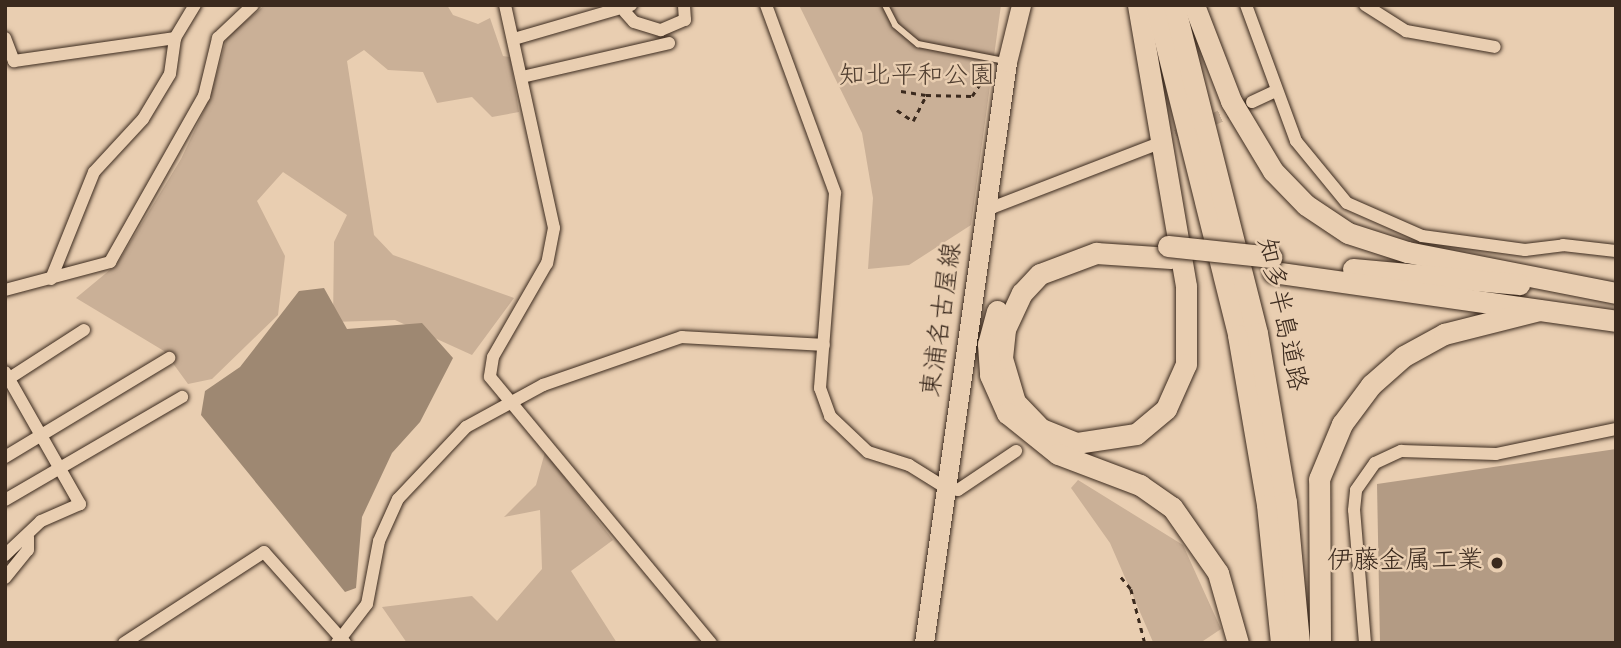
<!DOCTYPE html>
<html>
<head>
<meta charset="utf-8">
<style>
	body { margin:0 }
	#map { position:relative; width:1621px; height:648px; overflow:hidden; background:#e9ceb1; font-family:Dekko,"Klee One",sans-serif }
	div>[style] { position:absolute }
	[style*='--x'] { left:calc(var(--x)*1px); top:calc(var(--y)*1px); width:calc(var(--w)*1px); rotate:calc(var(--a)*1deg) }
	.green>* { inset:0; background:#cab097 }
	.water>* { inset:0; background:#9e8872 }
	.building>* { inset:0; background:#b39b84 }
	.street-tunnel>* { height:12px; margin-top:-6px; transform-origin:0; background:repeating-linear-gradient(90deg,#c6ad94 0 12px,transparent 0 18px) }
	.path>* { height:2.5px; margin-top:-1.25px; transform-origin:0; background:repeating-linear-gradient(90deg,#3b2a1e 0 5px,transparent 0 10px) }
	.roads { filter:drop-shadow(0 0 2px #3b2a1e) drop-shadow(0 0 2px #3b2a1e) }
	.lane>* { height:6px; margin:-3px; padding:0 3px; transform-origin:3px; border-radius:3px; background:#e9ceb1 }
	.street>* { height:12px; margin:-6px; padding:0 6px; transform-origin:6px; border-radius:6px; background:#e9ceb1 }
	.primary>* { height:19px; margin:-9.5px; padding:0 9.5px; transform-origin:9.5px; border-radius:9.5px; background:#e9ceb1 }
	.highway>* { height:21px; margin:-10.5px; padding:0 10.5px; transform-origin:10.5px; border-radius:10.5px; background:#e9ceb1 }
	.bridges { filter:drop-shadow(0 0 2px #3b2a1e) drop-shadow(0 0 2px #3b2a1e) }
	.highway-bridge>* { height:21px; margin:-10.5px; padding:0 10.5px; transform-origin:10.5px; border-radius:10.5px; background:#e9ceb1 }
	.dots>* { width:19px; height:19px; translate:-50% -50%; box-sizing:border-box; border:4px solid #e9ceb1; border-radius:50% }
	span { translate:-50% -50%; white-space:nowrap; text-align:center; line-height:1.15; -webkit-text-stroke:5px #e9ceb1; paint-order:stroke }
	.park-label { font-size:26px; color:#503e30 }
	.street-label { font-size:26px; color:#3b2a1e }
	.poi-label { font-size:26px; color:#3b2a1e }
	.right { translate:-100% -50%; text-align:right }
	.frame { position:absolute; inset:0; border:7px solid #3b2a1e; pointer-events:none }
</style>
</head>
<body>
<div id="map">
	<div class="green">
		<div style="clip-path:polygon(265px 5px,447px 5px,453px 15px,478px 24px,490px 18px,503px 56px,510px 57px,519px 112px,492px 117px,472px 97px,437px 103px,423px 72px,388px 70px,364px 50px,347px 61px,374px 235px,393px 255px,514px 298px,472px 355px,395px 320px,333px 322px,334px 242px,347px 215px,283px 172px,257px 201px,285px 256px,278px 315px,212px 379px,188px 384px,164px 351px,76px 298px,117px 264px,181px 159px,210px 98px,227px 37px)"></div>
		<div style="clip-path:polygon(799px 5px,1001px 5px,971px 225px,909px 265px,868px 269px,873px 198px,862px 133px)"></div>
		<div style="clip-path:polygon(545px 452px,613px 540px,571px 571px,617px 643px,407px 643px,382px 607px,472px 596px,497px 621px,542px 569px,540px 510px,504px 517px,536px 485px)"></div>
		<div style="clip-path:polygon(1078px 480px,1183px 545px,1221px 629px,1200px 643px,1153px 642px,1110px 543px,1071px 488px)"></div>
	</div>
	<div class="water">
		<div style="clip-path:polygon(324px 288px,347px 329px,422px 323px,453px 358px,420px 422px,392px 453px,362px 517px,356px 588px,345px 592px,201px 415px,205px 391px,240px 367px,299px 291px)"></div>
	</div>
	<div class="building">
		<div style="clip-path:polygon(1616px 449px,1616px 643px,1380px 643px,1377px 484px)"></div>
	</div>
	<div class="street-tunnel">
		<div style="--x:1160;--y:143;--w:101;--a:-24"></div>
	</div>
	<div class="path">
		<div style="--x:901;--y:91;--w:25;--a:9"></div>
		<div style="--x:897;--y:110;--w:19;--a:35"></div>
		<div style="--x:913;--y:121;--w:29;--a:-63"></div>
		<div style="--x:926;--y:95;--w:46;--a:1.2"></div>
		<div style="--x:972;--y:96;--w:30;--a:-56"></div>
		<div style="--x:1121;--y:577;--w:16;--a:50"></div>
		<div style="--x:1131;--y:589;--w:56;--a:75.5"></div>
	</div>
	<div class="roads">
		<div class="lane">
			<div style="--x:885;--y:5;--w:22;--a:63"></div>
			<div style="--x:895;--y:25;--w:30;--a:40"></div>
			<div style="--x:918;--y:44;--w:89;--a:11.1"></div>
		</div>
		<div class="street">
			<div style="--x:505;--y:5;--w:228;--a:77.6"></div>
			<div style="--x:554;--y:228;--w:36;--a:101"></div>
			<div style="--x:547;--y:263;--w:108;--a:119.9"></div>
			<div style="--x:493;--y:357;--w:20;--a:99"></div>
			<div style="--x:490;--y:377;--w:346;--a:50.3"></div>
			<div style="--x:766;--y:5;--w:200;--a:69.8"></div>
			<div style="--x:835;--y:193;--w:196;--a:94.4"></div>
			<div style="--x:820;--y:388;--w:30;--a:70"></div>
			<div style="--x:830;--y:416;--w:52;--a:43.5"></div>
			<div style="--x:868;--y:452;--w:43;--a:17.6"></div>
			<div style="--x:909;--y:465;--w:44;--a:31.9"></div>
			<div style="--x:946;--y:488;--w:12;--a:9"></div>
			<div style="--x:958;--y:490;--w:70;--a:-33.9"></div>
			<div style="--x:1246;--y:5;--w:145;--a:69.8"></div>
			<div style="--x:1296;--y:141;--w:80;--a:50.6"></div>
			<div style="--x:1347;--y:203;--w:82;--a:23.7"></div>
			<div style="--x:1422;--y:236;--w:104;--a:7.7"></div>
			<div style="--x:1525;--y:250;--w:38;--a:-7"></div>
			<div style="--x:1563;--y:245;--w:53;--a:6.5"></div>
			<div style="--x:1365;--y:5;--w:49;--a:32.4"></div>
			<div style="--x:1406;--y:31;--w:90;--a:10.2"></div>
			<div style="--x:625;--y:12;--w:13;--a:48"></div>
			<div style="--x:634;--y:22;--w:28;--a:17"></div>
			<div style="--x:661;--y:30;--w:26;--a:-23"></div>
			<div style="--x:685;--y:20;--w:15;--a:-94"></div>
			<div style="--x:5;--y:38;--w:25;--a:69"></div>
			<div style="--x:14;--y:61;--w:163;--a:-8.1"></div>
			<div style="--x:175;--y:38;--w:39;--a:-59"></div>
			<div style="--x:514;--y:39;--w:122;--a:-16.2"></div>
			<div style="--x:522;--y:77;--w:151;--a:-13"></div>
			<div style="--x:1252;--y:102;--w:26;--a:-25"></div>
			<div style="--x:986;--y:210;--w:186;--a:-21.1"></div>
			<div style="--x:51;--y:279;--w:115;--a:-68.1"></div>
			<div style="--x:94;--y:172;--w:72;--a:-47.2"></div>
			<div style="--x:143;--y:119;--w:52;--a:-59"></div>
			<div style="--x:170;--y:74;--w:36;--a:-82"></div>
			<div style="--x:5;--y:290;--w:109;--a:-14.9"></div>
			<div style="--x:110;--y:262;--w:191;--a:-60.5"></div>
			<div style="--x:204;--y:96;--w:60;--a:-76.4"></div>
			<div style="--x:218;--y:38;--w:48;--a:-43.3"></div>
			<div style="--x:5;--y:372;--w:152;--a:60.4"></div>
			<div style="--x:80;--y:504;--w:43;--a:156.4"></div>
			<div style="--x:41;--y:521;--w:50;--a:136.6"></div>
			<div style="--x:5;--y:381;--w:94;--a:-32.8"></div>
			<div style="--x:5;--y:457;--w:192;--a:-31.1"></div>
			<div style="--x:5;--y:500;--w:205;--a:-30.2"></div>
			<div style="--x:5;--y:578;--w:36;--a:-51"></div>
			<div style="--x:28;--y:550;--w:13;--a:-90"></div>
			<div style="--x:124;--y:643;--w:167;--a:-33"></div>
			<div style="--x:264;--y:552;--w:122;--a:48.3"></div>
			<div style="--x:337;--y:643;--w:49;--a:-52.4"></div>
			<div style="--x:367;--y:604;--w:64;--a:-79.2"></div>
			<div style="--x:379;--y:541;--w:46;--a:-65.7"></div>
			<div style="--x:398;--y:499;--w:99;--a:-46.6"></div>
			<div style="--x:466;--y:427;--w:88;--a:-28.6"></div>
			<div style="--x:543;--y:385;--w:147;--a:-19.1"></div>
			<div style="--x:682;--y:337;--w:142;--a:3.2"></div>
			<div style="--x:1365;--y:643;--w:133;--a:-94.7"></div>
			<div style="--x:1354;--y:510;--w:20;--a:-84"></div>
			<div style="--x:1356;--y:490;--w:33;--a:-55"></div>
			<div style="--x:1375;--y:463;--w:29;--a:-25"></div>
			<div style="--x:1401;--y:451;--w:95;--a:1.8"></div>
			<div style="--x:1496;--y:454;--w:123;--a:-11.8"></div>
		</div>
		<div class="primary">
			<div style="--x:924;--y:643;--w:587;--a:-81.87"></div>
			<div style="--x:1007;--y:62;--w:59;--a:-76.2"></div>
		</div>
		<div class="highway">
			<div style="--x:1138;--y:5;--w:285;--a:80.3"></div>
			<div style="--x:1186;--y:286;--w:78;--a:90"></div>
			<div style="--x:1186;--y:364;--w:49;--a:114"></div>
			<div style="--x:1166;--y:409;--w:39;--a:140"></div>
			<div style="--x:1136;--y:434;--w:61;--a:171.5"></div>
			<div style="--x:1076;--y:443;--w:38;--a:-158"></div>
			<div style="--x:1041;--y:429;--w:37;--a:-134"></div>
			<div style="--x:1015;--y:402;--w:46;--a:-106.5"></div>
			<div style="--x:1002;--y:358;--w:29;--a:-84"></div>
			<div style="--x:1005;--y:329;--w:40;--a:-65"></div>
			<div style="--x:1022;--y:293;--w:26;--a:-47"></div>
			<div style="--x:1040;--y:274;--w:60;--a:-20.6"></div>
			<div style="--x:1096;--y:253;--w:75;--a:3.8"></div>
			<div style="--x:1156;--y:5;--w:340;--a:76"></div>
			<div style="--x:1238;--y:335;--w:172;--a:80.3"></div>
			<div style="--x:1267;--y:505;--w:139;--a:84.2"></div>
			<div style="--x:1174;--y:5;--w:338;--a:75.8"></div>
			<div style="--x:1257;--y:333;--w:171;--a:80.3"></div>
			<div style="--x:1286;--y:502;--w:142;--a:84.7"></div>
			<div style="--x:1194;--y:5;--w:103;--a:68.9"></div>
			<div style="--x:1231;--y:101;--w:82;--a:59"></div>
			<div style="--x:1273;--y:171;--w:47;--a:45.9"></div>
			<div style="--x:1306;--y:205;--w:50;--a:33.7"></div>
			<div style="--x:1348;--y:233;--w:62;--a:17.9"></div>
			<div style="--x:1407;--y:252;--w:213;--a:11.1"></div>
			<div style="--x:1353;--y:269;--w:167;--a:5.2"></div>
			<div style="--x:1273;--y:272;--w:346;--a:8.1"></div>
			<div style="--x:997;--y:311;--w:34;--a:105"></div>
			<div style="--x:988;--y:344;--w:31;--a:86"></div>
			<div style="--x:990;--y:375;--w:42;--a:65.9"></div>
			<div style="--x:1007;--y:413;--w:65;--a:38.8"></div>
			<div style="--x:1058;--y:454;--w:88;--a:20.7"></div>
			<div style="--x:1140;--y:485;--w:39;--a:35"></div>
			<div style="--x:1172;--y:507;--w:80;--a:55.1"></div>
			<div style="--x:1218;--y:573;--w:73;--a:74.1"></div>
			<div style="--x:1320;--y:643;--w:164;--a:-90.3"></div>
			<div style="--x:1319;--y:479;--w:60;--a:-67.3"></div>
			<div style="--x:1342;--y:424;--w:49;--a:-53.4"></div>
			<div style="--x:1371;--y:385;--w:44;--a:-41.3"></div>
			<div style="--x:1404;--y:356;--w:46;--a:-28.8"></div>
			<div style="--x:1444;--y:334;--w:98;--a:-14.2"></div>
		</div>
	</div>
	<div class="bridges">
		<div class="highway-bridge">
			<div style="--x:1168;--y:246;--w:104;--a:6.1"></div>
		</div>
	</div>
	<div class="dots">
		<div style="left:1497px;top:563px;background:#3b2a1e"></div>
	</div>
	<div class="park-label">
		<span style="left:917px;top:78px">知北平和公園</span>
	</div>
	<div class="street-label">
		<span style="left:1280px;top:315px;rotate:78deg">知多半島道路</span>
		<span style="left:944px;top:320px;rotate:-82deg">東浦名古屋線</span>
	</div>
	<div class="poi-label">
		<span class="right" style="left:1483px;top:563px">伊藤金属工業</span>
	</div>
	<div class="frame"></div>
</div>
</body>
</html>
